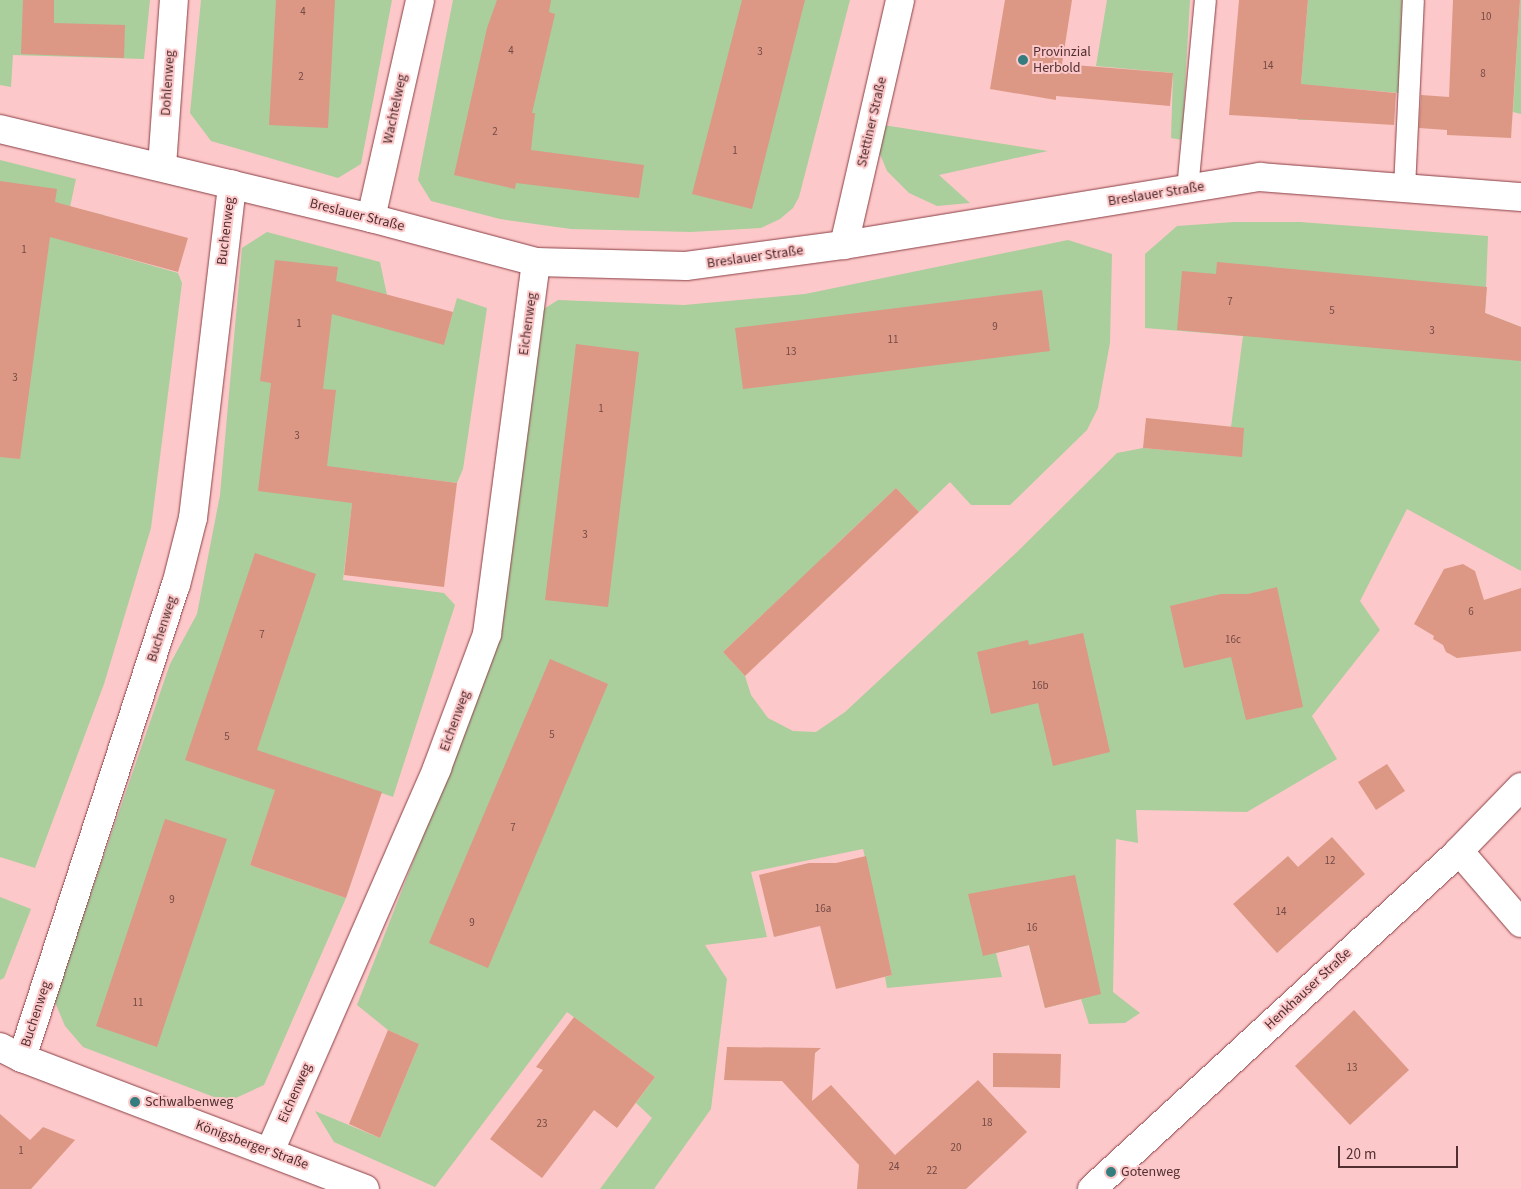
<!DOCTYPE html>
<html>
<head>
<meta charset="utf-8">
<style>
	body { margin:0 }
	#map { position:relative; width:1521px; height:1189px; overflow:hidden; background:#fdc8c9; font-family:"Source Sans 3",sans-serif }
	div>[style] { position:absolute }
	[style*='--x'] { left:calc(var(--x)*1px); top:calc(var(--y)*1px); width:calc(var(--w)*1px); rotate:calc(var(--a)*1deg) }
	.green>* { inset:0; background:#abce9d }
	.building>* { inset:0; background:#dc9884 }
	.roads { filter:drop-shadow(0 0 1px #8a3f45) drop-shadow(0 0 1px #8a3f45) }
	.service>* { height:21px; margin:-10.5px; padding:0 10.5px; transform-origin:10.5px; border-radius:10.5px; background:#fff }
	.minor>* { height:28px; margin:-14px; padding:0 14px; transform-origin:14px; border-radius:14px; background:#fff }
	.dots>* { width:14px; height:14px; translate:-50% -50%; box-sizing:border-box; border:2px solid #fdc8c9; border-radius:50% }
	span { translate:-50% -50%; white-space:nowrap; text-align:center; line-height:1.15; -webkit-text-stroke:4px #fdc8c9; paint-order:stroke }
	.number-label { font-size:11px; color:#744a46 }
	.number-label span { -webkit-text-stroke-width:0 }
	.poi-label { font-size:14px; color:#523031 }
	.left { translate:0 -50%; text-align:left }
	.street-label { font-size:14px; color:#523031 }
	.scale { position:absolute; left:1338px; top:1146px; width:120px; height:22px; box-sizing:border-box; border:2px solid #523031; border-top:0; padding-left:6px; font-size:15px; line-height:18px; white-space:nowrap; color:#523031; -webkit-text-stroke:4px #fdc8c9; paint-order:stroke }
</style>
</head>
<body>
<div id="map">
	<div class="green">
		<div style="clip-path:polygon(0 0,150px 0,144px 59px,13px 55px,11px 87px,0 85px)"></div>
		<div style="clip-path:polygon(201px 0,392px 0,361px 164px,338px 178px,211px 141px,190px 113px)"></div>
		<div style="clip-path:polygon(453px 0,850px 0,799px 197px,793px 208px,780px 219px,761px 228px,691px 232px,571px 229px,500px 219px,431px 201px,418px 180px)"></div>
		<div style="clip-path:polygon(1107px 0,1190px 0,1182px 140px,1171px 138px,1173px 73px,1096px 66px)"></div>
		<div style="clip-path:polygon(1308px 0,1402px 0,1399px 93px,1331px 87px,1328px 120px,1298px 120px)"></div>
		<div style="clip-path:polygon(1520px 0,1521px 0,1521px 114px,1513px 112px)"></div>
		<div style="clip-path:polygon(877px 124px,1048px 151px,939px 175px,970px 203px,937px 206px,909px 193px,887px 171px,877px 147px)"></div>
		<div style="clip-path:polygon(0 160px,76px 179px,70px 207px,104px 215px,94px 249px,178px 273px,182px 283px,151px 528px,104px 684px,35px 868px,0 857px)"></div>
		<div style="clip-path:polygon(1234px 222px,1300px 222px,1488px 236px,1485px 313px,1521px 327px,1521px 571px,1407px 509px,1360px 601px,1380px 630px,1312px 716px,1337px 759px,1247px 812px,1136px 810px,1138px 843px,1116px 839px,1113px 992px,1140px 1013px,1125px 1023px,1089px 1024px,1081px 999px,1045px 1008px,1029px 945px,996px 953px,1002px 977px,887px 988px,885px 977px,892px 975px,863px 849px,751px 872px,767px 937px,705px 945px,727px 979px,711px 1109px,654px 1189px,600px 1189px,652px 1118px,636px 1103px,655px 1077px,567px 1012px,435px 1187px,334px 1142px,315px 1111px,380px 1138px,419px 1044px,388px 1030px,357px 1005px,496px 650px,539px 312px,558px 300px,684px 305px,805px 294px,1068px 240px,1112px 254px,1110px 343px,1098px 408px,1087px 430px,1010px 505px,971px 505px,950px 482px,919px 512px,896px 488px,824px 556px,846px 580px,796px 583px,723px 652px,745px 676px,751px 695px,768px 718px,793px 731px,816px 732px,845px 712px,1016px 553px,1117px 453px,1143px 448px,1234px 456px,1236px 427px,1231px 427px,1243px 336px,1145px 328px,1145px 254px,1177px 226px)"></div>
		<div style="clip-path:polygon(267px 232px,380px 262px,387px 295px,444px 344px,457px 298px,487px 308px,463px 469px,457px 483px,356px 470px,343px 580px,444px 593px,455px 605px,393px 797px,286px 760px,250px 865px,346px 898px,264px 1085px,227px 1102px,83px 1047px,65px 1026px,54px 1000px,170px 664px,197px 614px,220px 495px,242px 248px)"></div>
		<div style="clip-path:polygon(0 897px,31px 909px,4px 978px,0 980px)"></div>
	</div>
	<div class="building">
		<div style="clip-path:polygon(23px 0,54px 0,54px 23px,125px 25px,124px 58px,21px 54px)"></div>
		<div style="clip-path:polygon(276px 0,335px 0,328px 128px,269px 125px)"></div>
		<div style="clip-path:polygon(497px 0,551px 0,549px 12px,555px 14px,532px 113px,535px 113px,531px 150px,644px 165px,639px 198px,516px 183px,515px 189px,454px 175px,487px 28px)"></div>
		<div style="clip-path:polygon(742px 0,805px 0,752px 209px,692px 194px)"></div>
		<div style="clip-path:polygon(1005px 0,1072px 0,1062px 64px,1173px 73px,1170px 106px,1056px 96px,1056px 100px,990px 89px)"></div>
		<div style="clip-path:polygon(1239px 0,1308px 0,1301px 84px,1396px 93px,1394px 125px,1229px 115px)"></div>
		<div style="clip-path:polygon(1453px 0,1520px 0,1511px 138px,1447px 135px,1447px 130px,1419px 128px,1421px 95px,1449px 97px)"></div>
		<div style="clip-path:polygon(0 181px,57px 189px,55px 202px,188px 238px,178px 272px,50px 237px,20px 459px,0 457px)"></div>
		<div style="clip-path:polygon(275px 260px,338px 267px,336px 281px,453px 312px,444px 345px,332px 314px,323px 389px,336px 390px,327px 466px,457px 483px,444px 587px,344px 575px,352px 503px,258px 491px,271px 383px,260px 381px)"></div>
		<div style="clip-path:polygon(1217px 262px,1487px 287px,1485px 313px,1521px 327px,1521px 361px,1177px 330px,1182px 271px,1216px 274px)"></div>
		<div style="clip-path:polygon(1042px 290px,1050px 351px,743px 389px,735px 328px)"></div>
		<div style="clip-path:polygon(576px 344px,639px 352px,608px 607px,545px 600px)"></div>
		<div style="clip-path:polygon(1146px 418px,1244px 428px,1242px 457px,1143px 448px)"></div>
		<div style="clip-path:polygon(896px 488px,919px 512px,745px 676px,723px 652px)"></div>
		<div style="clip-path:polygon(255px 553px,316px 574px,257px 750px,382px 792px,346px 898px,250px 865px,275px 790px,185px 760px)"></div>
		<div style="clip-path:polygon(1463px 564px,1475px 571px,1484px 600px,1521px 588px,1521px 651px,1457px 658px,1446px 652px,1443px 645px,1433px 639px,1434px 636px,1414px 624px,1444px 569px)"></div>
		<div style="clip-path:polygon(1277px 587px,1303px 707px,1246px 720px,1231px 657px,1184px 668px,1170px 606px,1221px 594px,1248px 594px)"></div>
		<div style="clip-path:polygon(1083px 633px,1110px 752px,1053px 766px,1038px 703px,991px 714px,977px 652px,1028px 640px,1029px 645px)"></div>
		<div style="clip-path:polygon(550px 659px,608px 684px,488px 968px,429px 943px)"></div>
		<div style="clip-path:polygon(1387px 764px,1405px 791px,1376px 810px,1358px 782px)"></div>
		<div style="clip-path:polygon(165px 819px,227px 839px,157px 1047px,96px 1026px)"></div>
		<div style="clip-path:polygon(1332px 837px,1365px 874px,1277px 953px,1233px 904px,1288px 856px,1298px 867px)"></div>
		<div style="clip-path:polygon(866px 856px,892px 975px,836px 989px,820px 926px,774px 937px,759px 875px,809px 863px,836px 863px)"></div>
		<div style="clip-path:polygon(1075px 875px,1101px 994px,1045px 1008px,1029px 945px,983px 956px,968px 894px)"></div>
		<div style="clip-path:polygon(1354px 1010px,1409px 1070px,1350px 1125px,1295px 1066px)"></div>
		<div style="clip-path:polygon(574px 1017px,655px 1077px,617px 1128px,594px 1110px,542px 1178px,490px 1139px,543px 1070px,536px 1067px)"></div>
		<div style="clip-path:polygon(388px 1030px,419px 1044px,380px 1138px,349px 1124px)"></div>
		<div style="clip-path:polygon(727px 1047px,821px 1048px,815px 1053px,812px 1101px,831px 1085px,895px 1155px,978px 1080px,1027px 1132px,966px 1189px,857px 1189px,859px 1165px,782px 1081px,724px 1080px)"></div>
		<div style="clip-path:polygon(993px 1053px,1061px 1054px,1060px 1088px,993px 1087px)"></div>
		<div style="clip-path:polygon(0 1114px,30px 1140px,43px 1127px,75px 1140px,31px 1189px,0 1189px)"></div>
	</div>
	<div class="roads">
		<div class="service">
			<div style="--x:1404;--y:188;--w:188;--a:-87.3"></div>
			<div style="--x:1187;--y:189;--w:190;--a:-84.6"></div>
		</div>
		<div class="minor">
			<div style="--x:0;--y:129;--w:382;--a:13.5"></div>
			<div style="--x:371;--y:218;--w:171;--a:14.9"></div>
			<div style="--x:536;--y:262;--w:150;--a:1.5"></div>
			<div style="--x:686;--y:266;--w:159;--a:-7.6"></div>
			<div style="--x:844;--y:245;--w:422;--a:-9.3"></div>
			<div style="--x:1260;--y:177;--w:262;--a:4.4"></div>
			<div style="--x:162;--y:166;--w:166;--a:-85.9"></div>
			<div style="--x:371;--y:218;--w:223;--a:-77.3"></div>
			<div style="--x:844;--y:245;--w:251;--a:-77.1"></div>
			<div style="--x:1459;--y:851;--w:95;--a:49.3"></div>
			<div style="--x:0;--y:1047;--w:25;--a:27"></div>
			<div style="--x:22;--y:1058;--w:367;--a:20.9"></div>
			<div style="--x:22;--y:1058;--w:497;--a:-72"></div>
			<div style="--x:176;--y:585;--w:69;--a:-75.8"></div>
			<div style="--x:193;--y:518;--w:336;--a:-83.3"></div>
			<div style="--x:270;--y:1151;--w:418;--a:-66.4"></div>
			<div style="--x:437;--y:768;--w:143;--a:-69.5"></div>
			<div style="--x:487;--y:634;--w:375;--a:-82.5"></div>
			<div style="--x:1092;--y:1189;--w:499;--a:-42.6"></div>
			<div style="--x:1459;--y:851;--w:89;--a:-45.9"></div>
		</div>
	</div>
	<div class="dots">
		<div style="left:1023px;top:60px;background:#347d7e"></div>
		<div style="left:135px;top:1102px;background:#347d7e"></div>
		<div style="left:1111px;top:1172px;background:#347d7e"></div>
	</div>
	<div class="number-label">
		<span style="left:303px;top:12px">4</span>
		<span style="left:1486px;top:17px">10</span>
		<span style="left:511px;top:51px">4</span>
		<span style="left:760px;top:52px">3</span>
		<span style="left:1268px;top:66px">14</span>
		<span style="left:1483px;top:74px">8</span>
		<span style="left:301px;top:77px">2</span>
		<span style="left:495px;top:132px">2</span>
		<span style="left:735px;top:151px">1</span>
		<span style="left:24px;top:250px">1</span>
		<span style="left:1230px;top:302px">7</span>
		<span style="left:1332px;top:311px">5</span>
		<span style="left:299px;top:324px">1</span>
		<span style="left:995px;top:327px">9</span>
		<span style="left:1432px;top:331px">3</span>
		<span style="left:893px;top:340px">11</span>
		<span style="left:791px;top:352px">13</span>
		<span style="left:15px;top:378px">3</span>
		<span style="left:601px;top:409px">1</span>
		<span style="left:297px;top:436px">3</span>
		<span style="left:585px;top:535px">3</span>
		<span style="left:1471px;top:612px">6</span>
		<span style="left:262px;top:635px">7</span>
		<span style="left:1233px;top:640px">16c</span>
		<span style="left:1040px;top:686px">16b</span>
		<span style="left:552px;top:735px">5</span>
		<span style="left:227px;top:737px">5</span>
		<span style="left:513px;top:828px">7</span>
		<span style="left:1330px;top:861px">12</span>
		<span style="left:172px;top:900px">9</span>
		<span style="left:823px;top:909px">16a</span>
		<span style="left:1281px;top:912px">14</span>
		<span style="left:472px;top:923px">9</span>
		<span style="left:1032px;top:928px">16</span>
		<span style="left:138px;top:1003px">11</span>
		<span style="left:1352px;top:1068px">13</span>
		<span style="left:987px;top:1123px">18</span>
		<span style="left:542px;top:1124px">23</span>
		<span style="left:956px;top:1148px">20</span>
		<span style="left:21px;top:1151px">1</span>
		<span style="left:894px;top:1167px">24</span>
		<span style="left:932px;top:1171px">22</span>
	</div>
	<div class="poi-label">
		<span class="left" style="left:1033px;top:60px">Provinzial<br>Herbold</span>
		<span class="left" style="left:145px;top:1102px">Schwalbenweg</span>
		<span class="left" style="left:1121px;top:1172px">Gotenweg</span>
	</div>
	<div class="street-label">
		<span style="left:168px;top:83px;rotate:-86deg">Dohlenweg</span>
		<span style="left:395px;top:109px;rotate:-78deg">Wachtelweg</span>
		<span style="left:872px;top:122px;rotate:-77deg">Stettiner Straße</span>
		<span style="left:1156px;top:194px;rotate:-9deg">Breslauer Straße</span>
		<span style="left:357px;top:215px;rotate:14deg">Breslauer Straße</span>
		<span style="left:226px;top:231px;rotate:-83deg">Buchenweg</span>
		<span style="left:755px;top:257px;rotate:-8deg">Breslauer Straße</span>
		<span style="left:528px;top:324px;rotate:-82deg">Eichenweg</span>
		<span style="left:162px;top:629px;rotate:-72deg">Buchenweg</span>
		<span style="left:455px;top:721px;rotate:-70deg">Eichenweg</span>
		<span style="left:1308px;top:989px;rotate:-43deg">Henkhauser Straße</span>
		<span style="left:36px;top:1014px;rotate:-72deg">Buchenweg</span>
		<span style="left:295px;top:1093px;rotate:-66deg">Eichenweg</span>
		<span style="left:252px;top:1145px;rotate:20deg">Königsberger Straße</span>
	</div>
	<div class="scale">20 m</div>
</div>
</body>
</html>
